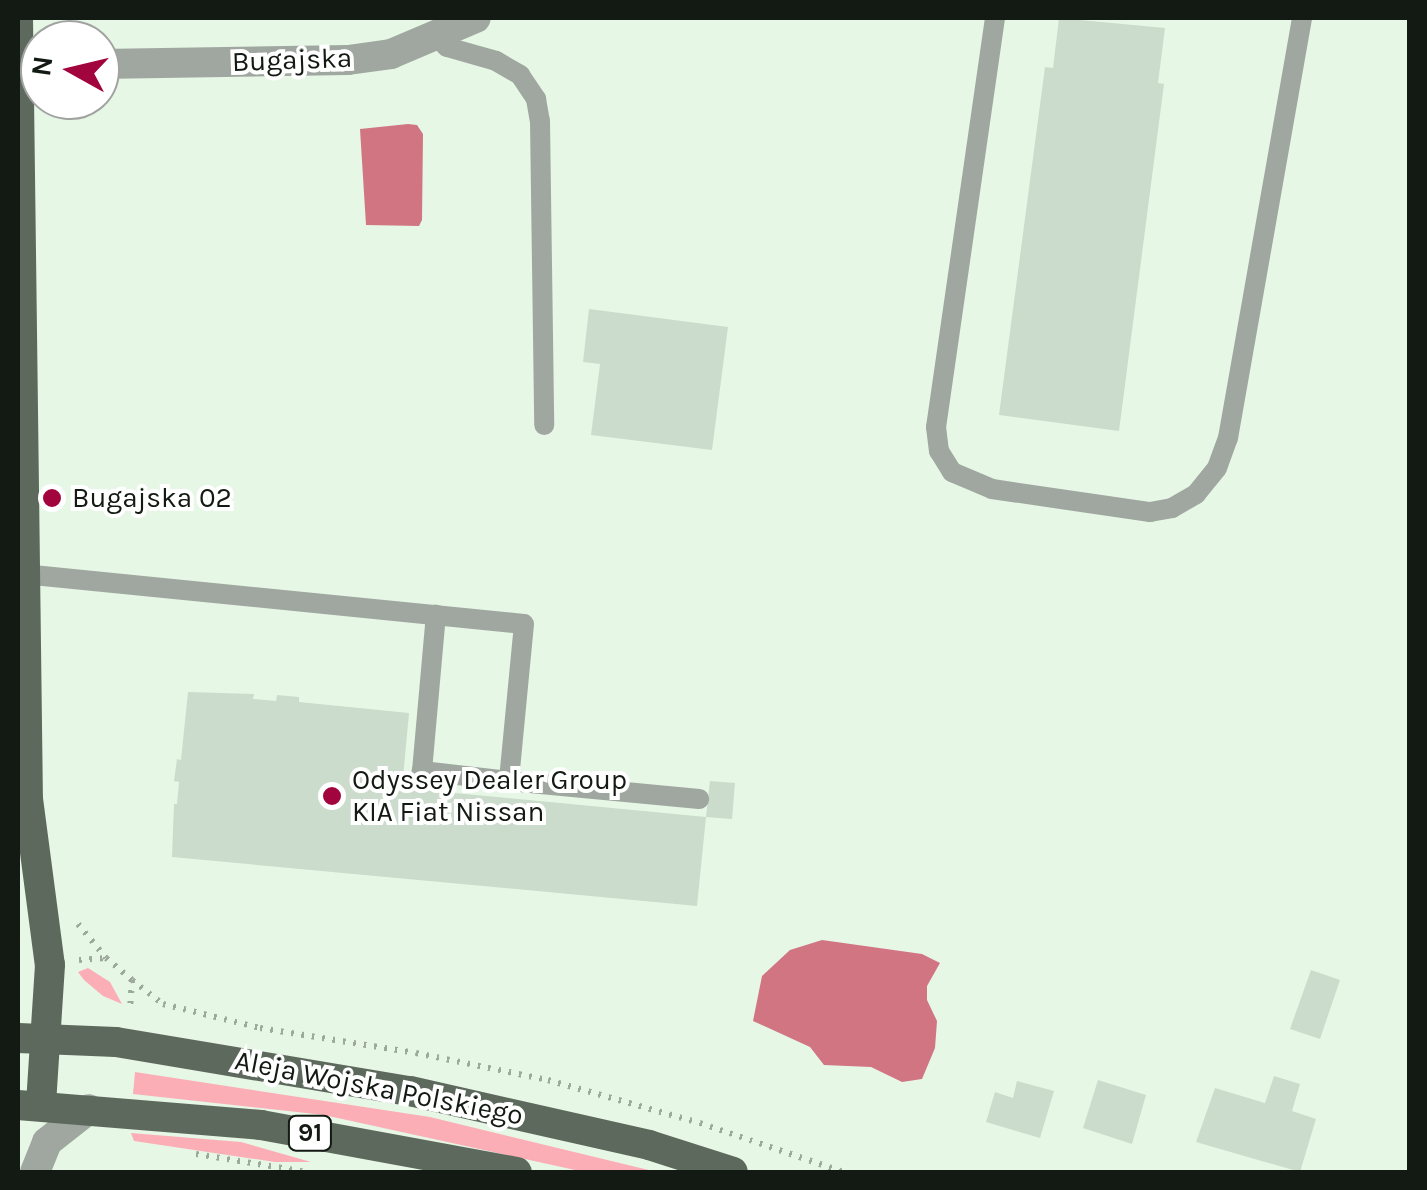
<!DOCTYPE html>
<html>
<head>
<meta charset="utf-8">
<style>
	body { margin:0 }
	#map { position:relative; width:1427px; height:1190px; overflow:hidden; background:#e6f7e6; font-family:Karla,sans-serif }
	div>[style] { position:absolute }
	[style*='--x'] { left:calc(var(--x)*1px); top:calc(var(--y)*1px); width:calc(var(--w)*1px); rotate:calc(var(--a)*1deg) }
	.green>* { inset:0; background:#fcaeb7 }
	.water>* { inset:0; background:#d17583 }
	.building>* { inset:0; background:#ccdccc }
	.path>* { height:6px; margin-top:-3px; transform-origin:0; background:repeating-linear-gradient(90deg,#9ca99c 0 2.5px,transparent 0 10.5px) }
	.lane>* { height:20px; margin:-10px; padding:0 10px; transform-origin:10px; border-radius:10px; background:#a0a7a0 }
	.street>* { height:30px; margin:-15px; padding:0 15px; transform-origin:15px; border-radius:15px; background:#a0a7a0 }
	.primary>* { height:30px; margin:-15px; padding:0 15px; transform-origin:15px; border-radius:15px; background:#5d695d }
	.dots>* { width:28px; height:28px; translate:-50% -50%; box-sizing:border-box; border:5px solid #fff; border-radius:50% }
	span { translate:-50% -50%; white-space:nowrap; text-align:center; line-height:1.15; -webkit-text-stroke:8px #fff; paint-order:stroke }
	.shield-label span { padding:2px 8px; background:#fff; border:2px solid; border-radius:8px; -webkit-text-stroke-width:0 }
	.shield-label { font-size:25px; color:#131913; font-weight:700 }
	.street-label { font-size:28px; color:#131913 }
	.poi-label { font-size:28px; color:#131913 }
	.left { translate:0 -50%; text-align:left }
	.frame { position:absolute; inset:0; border:20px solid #131913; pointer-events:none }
	.north { position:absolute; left:20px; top:20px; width:100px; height:100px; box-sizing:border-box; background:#fff; border:2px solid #a1a3a1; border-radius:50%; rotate:278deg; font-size:28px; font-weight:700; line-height:40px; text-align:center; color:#131913 }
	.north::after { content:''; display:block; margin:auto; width:35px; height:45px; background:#a2043d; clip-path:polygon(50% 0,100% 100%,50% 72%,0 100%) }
</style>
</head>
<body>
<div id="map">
	<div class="green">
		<div style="clip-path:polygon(88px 968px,110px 982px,122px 1004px,103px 996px,84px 980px,78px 972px)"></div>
		<div style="clip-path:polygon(135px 1072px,430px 1117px,657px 1172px,584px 1172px,324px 1115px,133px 1094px)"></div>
		<div style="clip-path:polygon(131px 1133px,241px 1142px,311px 1162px,275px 1162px,134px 1141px)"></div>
	</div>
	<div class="water">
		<div style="clip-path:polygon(408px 124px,417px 125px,423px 134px,422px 220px,419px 226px,366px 225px,360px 129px)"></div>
		<div style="clip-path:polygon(822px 940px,922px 954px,940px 963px,927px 986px,927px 1000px,937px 1021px,935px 1048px,922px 1079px,902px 1082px,871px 1067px,824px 1065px,810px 1047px,753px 1021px,762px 976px,790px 950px)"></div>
	</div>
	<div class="building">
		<div style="clip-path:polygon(1059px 18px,1165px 28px,1158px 83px,1164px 84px,1119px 431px,999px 415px,1045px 67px,1053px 68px)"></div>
		<div style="clip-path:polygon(589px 309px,728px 327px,712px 450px,591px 435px,600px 364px,583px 362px)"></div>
		<div style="clip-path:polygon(188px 692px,254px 694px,253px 699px,276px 701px,277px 695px,299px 697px,299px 702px,409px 713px,402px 788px,706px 817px,697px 906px,172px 857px,174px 804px,177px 804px,179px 782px,174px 781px,177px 759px,181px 760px)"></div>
		<div style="clip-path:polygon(710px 781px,735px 783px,732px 819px,706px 817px)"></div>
		<div style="clip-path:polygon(1311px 970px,1340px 980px,1320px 1039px,1290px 1029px)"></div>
		<div style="clip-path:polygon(1274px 1076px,1300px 1084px,1292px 1111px,1316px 1119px,1300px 1172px,1196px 1142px,1215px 1088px,1265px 1103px)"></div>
		<div style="clip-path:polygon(1098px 1080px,1146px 1095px,1132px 1144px,1083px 1128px)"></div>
		<div style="clip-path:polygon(1017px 1081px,1054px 1091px,1040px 1138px,986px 1122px,995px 1092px,1013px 1098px)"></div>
	</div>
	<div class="path">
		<div style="--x:78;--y:924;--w:44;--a:50.5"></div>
		<div style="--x:79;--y:960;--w:27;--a:-4"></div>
		<div style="--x:106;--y:958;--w:34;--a:40"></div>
		<div style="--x:132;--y:980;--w:27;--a:94"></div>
		<div style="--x:132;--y:980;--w:39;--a:38"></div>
		<div style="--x:163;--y:1004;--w:100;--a:13.9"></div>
		<div style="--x:260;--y:1028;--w:158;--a:9.1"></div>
		<div style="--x:416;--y:1053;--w:135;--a:11.6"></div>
		<div style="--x:548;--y:1080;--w:158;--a:15.8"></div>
		<div style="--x:700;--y:1123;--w:151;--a:18.9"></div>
		<div style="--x:196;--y:1154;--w:112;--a:9.2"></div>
	</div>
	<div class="lane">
		<div style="--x:995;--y:18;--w:413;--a:98.2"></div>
		<div style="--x:936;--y:427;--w:24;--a:83"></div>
		<div style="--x:939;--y:451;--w:25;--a:58"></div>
		<div style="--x:952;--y:472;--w:43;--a:23"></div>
		<div style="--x:992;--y:489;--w:160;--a:8.3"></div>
		<div style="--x:1150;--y:512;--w:22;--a:-10"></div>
		<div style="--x:1172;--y:508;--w:28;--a:-30"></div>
		<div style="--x:1196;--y:494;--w:33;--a:-51"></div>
		<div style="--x:1217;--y:468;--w:32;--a:-70"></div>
		<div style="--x:1228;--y:438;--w:426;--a:-80"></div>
		<div style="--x:437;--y:37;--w:14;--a:45"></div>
		<div style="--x:447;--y:47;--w:51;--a:15.9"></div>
		<div style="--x:496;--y:61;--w:28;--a:30"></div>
		<div style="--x:520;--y:75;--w:29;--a:56"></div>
		<div style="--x:536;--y:99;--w:22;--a:80"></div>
		<div style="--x:540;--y:121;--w:304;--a:89.2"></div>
		<div style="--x:23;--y:574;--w:503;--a:5.7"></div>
		<div style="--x:524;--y:624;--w:158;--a:95.5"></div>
		<div style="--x:509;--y:781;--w:88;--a:-173.4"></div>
		<div style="--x:422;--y:771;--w:157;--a:-84.9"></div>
		<div style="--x:509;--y:781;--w:191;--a:5.4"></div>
	</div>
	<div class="street">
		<div style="--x:100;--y:64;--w:248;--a:-0.9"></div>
		<div style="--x:348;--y:60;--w:43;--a:-7.9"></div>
		<div style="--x:391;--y:54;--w:92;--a:-23"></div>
		<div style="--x:35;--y:1172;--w:32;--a:-68"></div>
		<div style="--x:47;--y:1142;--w:53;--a:-38.2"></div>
	</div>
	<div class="primary">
		<div style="--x:18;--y:18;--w:781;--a:89.27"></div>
		<div style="--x:28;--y:799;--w:167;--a:82.5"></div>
		<div style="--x:50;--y:965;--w:141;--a:93.7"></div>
		<div style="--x:18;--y:1038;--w:98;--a:2.3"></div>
		<div style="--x:116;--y:1042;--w:298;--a:9.5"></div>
		<div style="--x:410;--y:1091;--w:245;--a:12.7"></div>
		<div style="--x:649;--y:1145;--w:88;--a:17.8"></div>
		<div style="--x:18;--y:1105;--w:244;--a:4.7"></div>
		<div style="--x:261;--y:1125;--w:260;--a:10.4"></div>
	</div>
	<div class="dots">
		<div style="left:52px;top:498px;background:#a2043d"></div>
		<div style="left:332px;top:796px;background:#a2043d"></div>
	</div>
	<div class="shield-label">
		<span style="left:310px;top:1133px">91</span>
	</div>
	<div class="street-label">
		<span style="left:292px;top:60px;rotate:-2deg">Bugajska</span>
		<span style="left:379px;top:1088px;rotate:11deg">Aleja Wojska Polskiego</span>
	</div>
	<div class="poi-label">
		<span class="left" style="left:72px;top:498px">Bugajska 02</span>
		<span class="left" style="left:352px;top:796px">Odyssey Dealer Group<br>KIA Fiat Nissan</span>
	</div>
	<div class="frame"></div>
	<div class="north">N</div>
</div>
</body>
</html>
